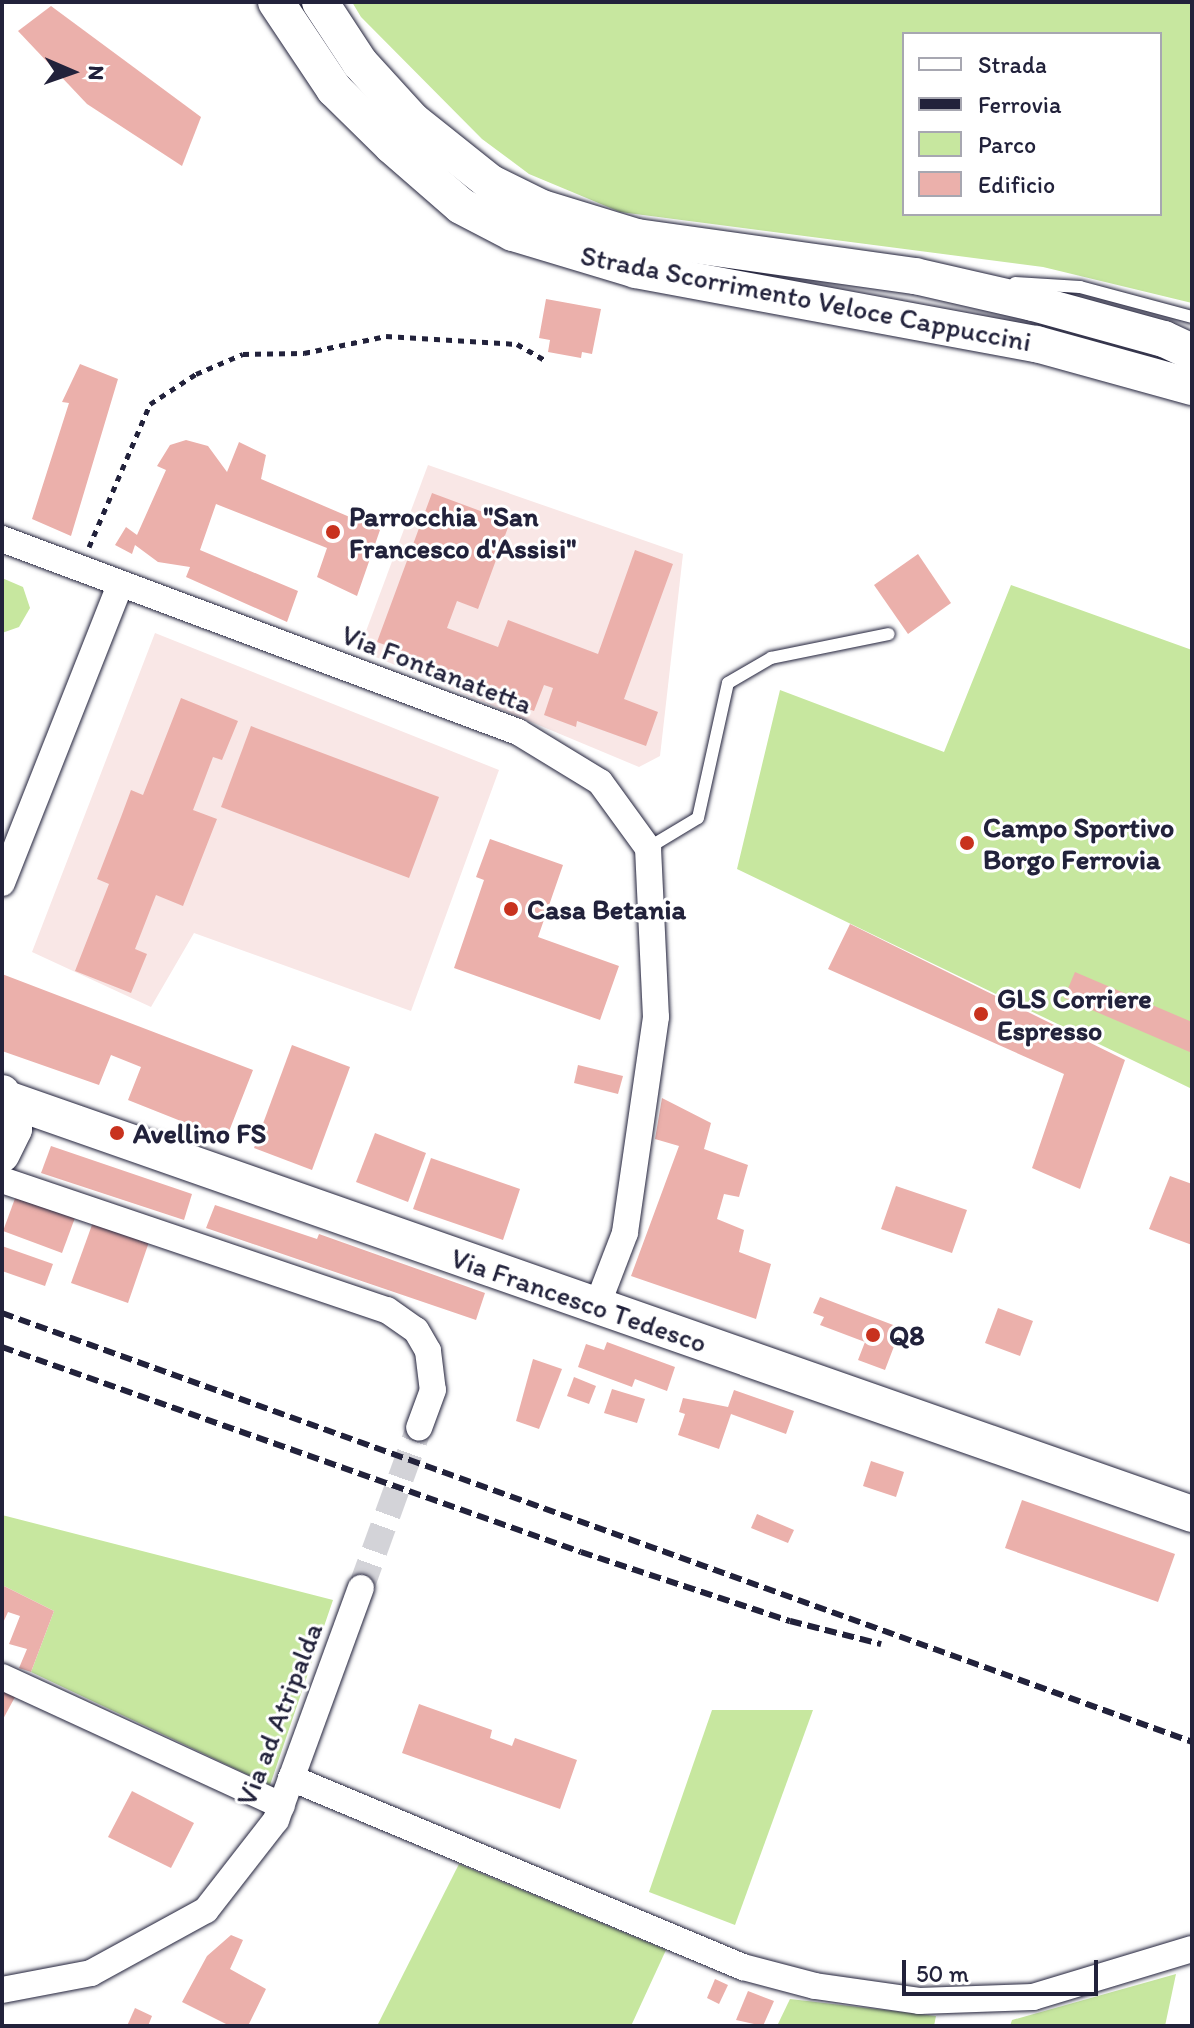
<!DOCTYPE html>
<html>
<head>
<meta charset="utf-8">
<style>
	body { margin:0 }
	#map { position:relative; width:1194px; height:2028px; overflow:hidden; background:#fff; font-family:Itim,sans-serif }
	div>[style] { position:absolute }
	[style*='--x'] { left:calc(var(--x)*1px); top:calc(var(--y)*1px); width:calc(var(--w)*1px); rotate:calc(var(--a)*1deg) }
	.built>* { inset:0; background:#f9e7e6 }
	.green>* { inset:0; background:#c7e79f }
	.building>* { inset:0; background:#ebb0ab }
	.street-tunnel>* { height:26px; margin-top:-13px; transform-origin:0; background:repeating-linear-gradient(90deg,#d3d3d8 0 26px,transparent 0 39px) }
	.path>* { height:5px; margin-top:-2.5px; transform-origin:0; background:repeating-linear-gradient(90deg,#22223b 0 6px,transparent 0 12px) }
	.roads { filter:drop-shadow(0 0 2px #22223b) drop-shadow(0 0 2px #22223b) }
	.lane>* { height:12px; margin:-6px; padding:0 6px; transform-origin:6px; border-radius:6px; background:#fff }
	.street>* { height:26px; margin:-13px; padding:0 13px; transform-origin:13px; border-radius:13px; background:#fff }
	.secondary>* { height:36px; margin:-18px; padding:0 18px; transform-origin:18px; border-radius:18px; background:#fff }
	.rail>* { height:6px; margin-top:-3px; transform-origin:0; background:repeating-linear-gradient(90deg,#22223b 0 12px,transparent 0 18px) }
	.dots>* { width:22px; height:22px; translate:-50% -50%; box-sizing:border-box; border:4px solid #fff; border-radius:50% }
	span { translate:-50% -50%; white-space:nowrap; text-align:center; line-height:1.15; -webkit-text-stroke:6px #fff; paint-order:stroke }
	.street-label { font-size:28px; color:#22223b }
	.poi-label { font-size:28px; color:#22223b; font-weight:700 }
	.left { translate:0 -50%; text-align:left }
	.frame { position:absolute; inset:0; border:4px solid #22223b; pointer-events:none }
	.legend { position:absolute; left:902px; top:32px; width:260px; height:184px; box-sizing:border-box; background:#fff; border:2px solid #a7a7b1; margin:0; padding:10px 14px; list-style:none; font-size:24px; color:#22223b }
	.legend li { display:flex; align-items:center; gap:16px; height:40px }
	.legend b { width:40px; border:2px solid #a7a7b1 }
	.north { position:absolute; left:32px; top:32px; width:80px; height:80px; -webkit-text-stroke:6px #fff; paint-order:stroke; rotate:92deg; font-size:22px; font-weight:700; line-height:32px; text-align:center; color:#22223b }
	.north::after { content:''; display:block; margin:auto; width:28px; height:36px; background:#22223b; clip-path:polygon(50% 0,100% 100%,50% 72%,0 100%) }
	.scale { position:absolute; left:902px; top:1960px; width:196px; height:36px; box-sizing:border-box; border:4px solid #22223b; border-top:0; padding-left:10px; font-size:24px; line-height:28px; white-space:nowrap; color:#22223b; -webkit-text-stroke:6px #fff; paint-order:stroke }
</style>
</head>
<body>
<div id="map">
	<div class="built">
		<div style="clip-path:polygon(428px 465px,683px 554px,660px 756px,639px 767px,359px 650px)"></div>
		<div style="clip-path:polygon(155px 633px,499px 770px,411px 1011px,194px 933px,151px 1007px,32px 952px)"></div>
	</div>
	<div class="green">
		<div style="clip-path:polygon(evenodd,352px 2px,1192px 2px,1192px 303px,1043px 267px,620px 212px,529px 174px,482px 139px,361px 17px,352px 2px,1160px 34px,1160px 214px,904px 214px,904px 34px,1160px 34px)"></div>
		<div style="clip-path:polygon(2px 578px,23px 587px,30px 608px,19px 627px,2px 633px)"></div>
		<div style="clip-path:polygon(1011px 585px,1192px 650px,1192px 1089px,737px 869px,780px 690px,944px 752px)"></div>
		<div style="clip-path:polygon(2px 1515px,333px 1600px,270px 1785px,31px 1672px,54px 1611px,2px 1585px)"></div>
		<div style="clip-path:polygon(712px 1710px,813px 1710px,735px 1925px,649px 1892px)"></div>
		<div style="clip-path:polygon(459px 1864px,666px 1950px,631px 2026px,377px 2026px)"></div>
		<div style="clip-path:polygon(1176px 1974px,1165px 2026px,1010px 2026px,1012px 2020px)"></div>
		<div style="clip-path:polygon(790px 1999px,936px 2016px,934px 2026px,777px 2026px)"></div>
	</div>
	<div class="building">
		<div style="clip-path:polygon(51px 6px,201px 117px,182px 166px,87px 104px,18px 31px)"></div>
		<div style="clip-path:polygon(546px 299px,601px 309px,592px 354px,582px 352px,581px 358px,548px 352px,550px 340px,539px 338px)"></div>
		<div style="clip-path:polygon(80px 364px,118px 379px,71px 536px,32px 519px,69px 403px,62px 402px)"></div>
		<div style="clip-path:polygon(186px 440px,208px 446px,227px 472px,239px 442px,266px 455px,261px 479px,380px 530px,357px 596px,317px 577px,327px 548px,216px 504px,200px 550px,298px 591px,287px 622px,186px 577px,190px 567px,158px 562px,135px 545px,132px 554px,115px 545px,126px 527px,137px 535px,166px 470px,157px 466px,170px 445px)"></div>
		<div style="clip-path:polygon(432px 493px,510px 522px,478px 609px,457px 601px,447px 628px,498px 647px,508px 620px,598px 654px,635px 550px,673px 564px,624px 699px,658px 712px,646px 746px,577px 721px,576px 727px,544px 715px,553px 688px,544px 685px,534px 711px,411px 666px,415px 656px,377px 642px)"></div>
		<div style="clip-path:polygon(918px 554px,951px 603px,908px 634px,874px 585px)"></div>
		<div style="clip-path:polygon(181px 698px,238px 721px,222px 760px,213px 757px,193px 810px,217px 819px,183px 906px,156px 895px,135px 949px,147px 954px,131px 993px,75px 971px,109px 884px,97px 879px,121px 817px,131px 790px,143px 795px)"></div>
		<div style="clip-path:polygon(251px 726px,439px 797px,409px 878px,221px 807px)"></div>
		<div style="clip-path:polygon(490px 839px,563px 865px,538px 937px,619px 966px,600px 1020px,454px 968px,484px 880px,476px 877px)"></div>
		<div style="clip-path:polygon(850px 924px,1125px 1060px,1080px 1189px,1032px 1168px,1064px 1074px,828px 969px)"></div>
		<div style="clip-path:polygon(1075px 972px,1192px 1022px,1192px 1053px,1064px 998px)"></div>
		<div style="clip-path:polygon(2px 974px,253px 1070px,226px 1139px,128px 1100px,141px 1067px,111px 1055px,99px 1085px,2px 1051px)"></div>
		<div style="clip-path:polygon(292px 1045px,350px 1067px,312px 1170px,254px 1148px)"></div>
		<div style="clip-path:polygon(578px 1065px,623px 1076px,618px 1094px,574px 1083px)"></div>
		<div style="clip-path:polygon(662px 1098px,711px 1123px,704px 1149px,748px 1165px,739px 1197px,724px 1194px,717px 1219px,744px 1230px,739px 1252px,771px 1264px,756px 1319px,631px 1276px,679px 1146px,655px 1139px)"></div>
		<div style="clip-path:polygon(375px 1133px,426px 1153px,408px 1202px,356px 1182px)"></div>
		<div style="clip-path:polygon(51px 1146px,192px 1194px,184px 1220px,41px 1173px)"></div>
		<div style="clip-path:polygon(431px 1158px,520px 1189px,503px 1240px,413px 1209px)"></div>
		<div style="clip-path:polygon(1170px 1176px,1192px 1184px,1192px 1245px,1149px 1229px)"></div>
		<div style="clip-path:polygon(896px 1186px,967px 1210px,952px 1253px,881px 1229px)"></div>
		<div style="clip-path:polygon(17px 1193px,76px 1215px,62px 1253px,3px 1231px)"></div>
		<div style="clip-path:polygon(215px 1205px,317px 1239px,319px 1234px,485px 1293px,476px 1320px,206px 1228px)"></div>
		<div style="clip-path:polygon(93px 1222px,149px 1242px,128px 1303px,71px 1283px)"></div>
		<div style="clip-path:polygon(2px 1246px,53px 1264px,45px 1286px,2px 1271px)"></div>
		<div style="clip-path:polygon(820px 1297px,901px 1328px,885px 1370px,858px 1360px,865px 1342px,820px 1325px,824px 1317px,813px 1313px)"></div>
		<div style="clip-path:polygon(998px 1308px,1033px 1321px,1020px 1356px,985px 1343px)"></div>
		<div style="clip-path:polygon(607px 1342px,675px 1367px,667px 1391px,635px 1379px,632px 1387px,578px 1367px,586px 1344px,604px 1350px)"></div>
		<div style="clip-path:polygon(533px 1359px,562px 1369px,539px 1429px,516px 1421px)"></div>
		<div style="clip-path:polygon(574px 1377px,596px 1386px,589px 1404px,567px 1396px)"></div>
		<div style="clip-path:polygon(612px 1389px,645px 1399px,637px 1423px,604px 1413px)"></div>
		<div style="clip-path:polygon(734px 1390px,794px 1411px,786px 1434px,731px 1414px,719px 1449px,678px 1435px,685px 1414px,679px 1412px,683px 1398px,728px 1407px)"></div>
		<div style="clip-path:polygon(871px 1461px,904px 1472px,896px 1497px,863px 1486px)"></div>
		<div style="clip-path:polygon(1022px 1500px,1175px 1554px,1158px 1602px,1005px 1548px)"></div>
		<div style="clip-path:polygon(757px 1514px,794px 1530px,788px 1543px,751px 1528px)"></div>
		<div style="clip-path:polygon(2px 1585px,54px 1611px,31px 1672px,19px 1668px,27px 1649px,9px 1644px,20px 1616px,8px 1612px,2px 1625px)"></div>
		<div style="clip-path:polygon(2px 1690px,15px 1697px,2px 1721px)"></div>
		<div style="clip-path:polygon(419px 1704px,492px 1730px,490px 1738px,512px 1746px,515px 1738px,577px 1760px,560px 1809px,402px 1753px)"></div>
		<div style="clip-path:polygon(132px 1791px,194px 1823px,171px 1868px,108px 1837px)"></div>
		<div style="clip-path:polygon(231px 1935px,243px 1940px,230px 1969px,266px 1989px,248px 2026px,230px 2026px,182px 2002px,207px 1956px)"></div>
		<div style="clip-path:polygon(715px 1979px,728px 1985px,719px 2004px,707px 1998px)"></div>
		<div style="clip-path:polygon(748px 1991px,774px 2001px,763px 2026px,736px 2020px)"></div>
		<div style="clip-path:polygon(135px 2008px,152px 2016px,148px 2026px,127px 2026px)"></div>
	</div>
	<div class="street-tunnel">
		<div style="--x:361;--y:1588;--w:170;--a:-70.1"></div>
	</div>
	<div class="path">
		<div style="--x:89;--y:547;--w:155;--a:-66.9"></div>
		<div style="--x:150;--y:404;--w:55;--a:-33.1"></div>
		<div style="--x:196;--y:374;--w:51;--a:-23.1"></div>
		<div style="--x:243;--y:354;--w:61;--a:-0.9"></div>
		<div style="--x:304;--y:353;--w:84;--a:-11.7"></div>
		<div style="--x:386;--y:336;--w:131;--a:3.5"></div>
		<div style="--x:517;--y:344;--w:34;--a:30"></div>
	</div>
	<div class="roads">
		<div class="lane">
			<div style="--x:1015;--y:283;--w:65;--a:3.5"></div>
			<div style="--x:1080;--y:287;--w:116;--a:15"></div>
			<div style="--x:648;--y:848;--w:58;--a:-31"></div>
			<div style="--x:698;--y:818;--w:138;--a:-77.5"></div>
			<div style="--x:728;--y:683;--w:50;--a:-30.2"></div>
			<div style="--x:771;--y:658;--w:120;--a:-11.5"></div>
		</div>
		<div class="street">
			<div style="--x:2;--y:539;--w:551;--a:20.51"></div>
			<div style="--x:518;--y:732;--w:96;--a:31.4"></div>
			<div style="--x:600;--y:782;--w:82;--a:54"></div>
			<div style="--x:648;--y:848;--w:169;--a:87.3"></div>
			<div style="--x:656;--y:1017;--w:218;--a:98.2"></div>
			<div style="--x:625;--y:1233;--w:78;--a:111"></div>
			<div style="--x:2;--y:883;--w:321;--a:-68.4"></div>
			<div style="--x:2;--y:1180;--w:406;--a:18.7"></div>
			<div style="--x:387;--y:1310;--w:35;--a:35"></div>
			<div style="--x:416;--y:1330;--w:24;--a:60"></div>
			<div style="--x:428;--y:1351;--w:39;--a:83"></div>
			<div style="--x:433;--y:1390;--w:40;--a:110.2"></div>
			<div style="--x:2;--y:1677;--w:308;--a:24.7"></div>
			<div style="--x:291;--y:1778;--w:490;--a:22.7"></div>
			<div style="--x:743;--y:1967;--w:74;--a:14.8"></div>
			<div style="--x:815;--y:1986;--w:105;--a:8.2"></div>
			<div style="--x:919;--y:2001;--w:114;--a:-2"></div>
			<div style="--x:1033;--y:1997;--w:166;--a:-16.8"></div>
			<div style="--x:2;--y:1990;--w:91;--a:-10.8"></div>
			<div style="--x:91;--y:1973;--w:131;--a:-28.7"></div>
			<div style="--x:206;--y:1910;--w:114;--a:-52.1"></div>
			<div style="--x:276;--y:1820;--w:247;--a:-69.9"></div>
		</div>
		<div class="secondary">
			<div style="--x:276;--y:2;--w:105;--a:56.3"></div>
			<div style="--x:334;--y:89;--w:81;--a:44.5"></div>
			<div style="--x:392;--y:146;--w:91;--a:41"></div>
			<div style="--x:461;--y:206;--w:59;--a:27.4"></div>
			<div style="--x:513;--y:233;--w:128;--a:16.7"></div>
			<div style="--x:636;--y:270;--w:407;--a:10.5"></div>
			<div style="--x:1036;--y:344;--w:162;--a:15.4"></div>
			<div style="--x:320;--y:2;--w:73;--a:56.7"></div>
			<div style="--x:360;--y:63;--w:77;--a:47.6"></div>
			<div style="--x:412;--y:120;--w:101;--a:38.6"></div>
			<div style="--x:491;--y:183;--w:57;--a:26.1"></div>
			<div style="--x:542;--y:208;--w:99;--a:17"></div>
			<div style="--x:637;--y:237;--w:281;--a:8"></div>
			<div style="--x:915;--y:276;--w:121;--a:12.9"></div>
			<div style="--x:1033;--y:303;--w:136;--a:15.4"></div>
			<div style="--x:1164;--y:339;--w:31;--a:25"></div>
			<div style="--x:2;--y:1093;--w:19;--a:58"></div>
			<div style="--x:12;--y:1109;--w:20;--a:84"></div>
			<div style="--x:14;--y:1129;--w:28;--a:116"></div>
			<div style="--x:7;--y:1099;--w:1256;--a:19.3"></div>
		</div>
	</div>
	<div class="rail">
		<div style="--x:2;--y:1313;--w:1265;--a:19.82"></div>
		<div style="--x:2;--y:1347;--w:614;--a:19.5"></div>
		<div style="--x:581;--y:1552;--w:220;--a:18.3"></div>
		<div style="--x:790;--y:1621;--w:94;--a:14.2"></div>
	</div>
	<div class="dots">
		<div style="left:333px;top:532px;background:#c8321e"></div>
		<div style="left:967px;top:843px;background:#c8321e"></div>
		<div style="left:511px;top:909px;background:#c8321e"></div>
		<div style="left:981px;top:1014px;background:#c8321e"></div>
		<div style="left:117px;top:1133px;background:#c8321e"></div>
		<div style="left:873px;top:1335px;background:#c8321e"></div>
	</div>
	<div class="street-label">
		<span style="left:806px;top:298px;rotate:11deg">Strada Scorrimento Veloce Cappuccini</span>
		<span style="left:437px;top:669px;rotate:21deg">Via Fontanatetta</span>
		<span style="left:579px;top:1300px;rotate:19deg">Via Francesco Tedesco</span>
		<span style="left:279px;top:1714px;rotate:-69deg">Via ad Atripalda</span>
	</div>
	<div class="poi-label">
		<span class="left" style="left:349px;top:532px">Parrocchia "San<br>Francesco d'Assisi"</span>
		<span class="left" style="left:983px;top:843px">Campo Sportivo<br>Borgo Ferrovia</span>
		<span class="left" style="left:527px;top:909px">Casa Betania</span>
		<span class="left" style="left:997px;top:1014px">GLS Corriere<br>Espresso</span>
		<span class="left" style="left:133px;top:1133px">Avellino FS</span>
		<span class="left" style="left:889px;top:1335px">Q8</span>
	</div>
	<div class="frame"></div>
	<ul class="legend">
	<li><b style="height:10px;background:#fff"></b>Strada</li>
	<li><b style="height:10px;background:#22223b"></b>Ferrovia</li>
	<li><b style="height:22px;background:#c7e79f"></b>Parco</li>
	<li><b style="height:22px;background:#ebb0ab"></b>Edificio</li>
	</ul>
	<div class="north">N</div>
	<div class="scale">50 m</div>
</div>
</body>
</html>
